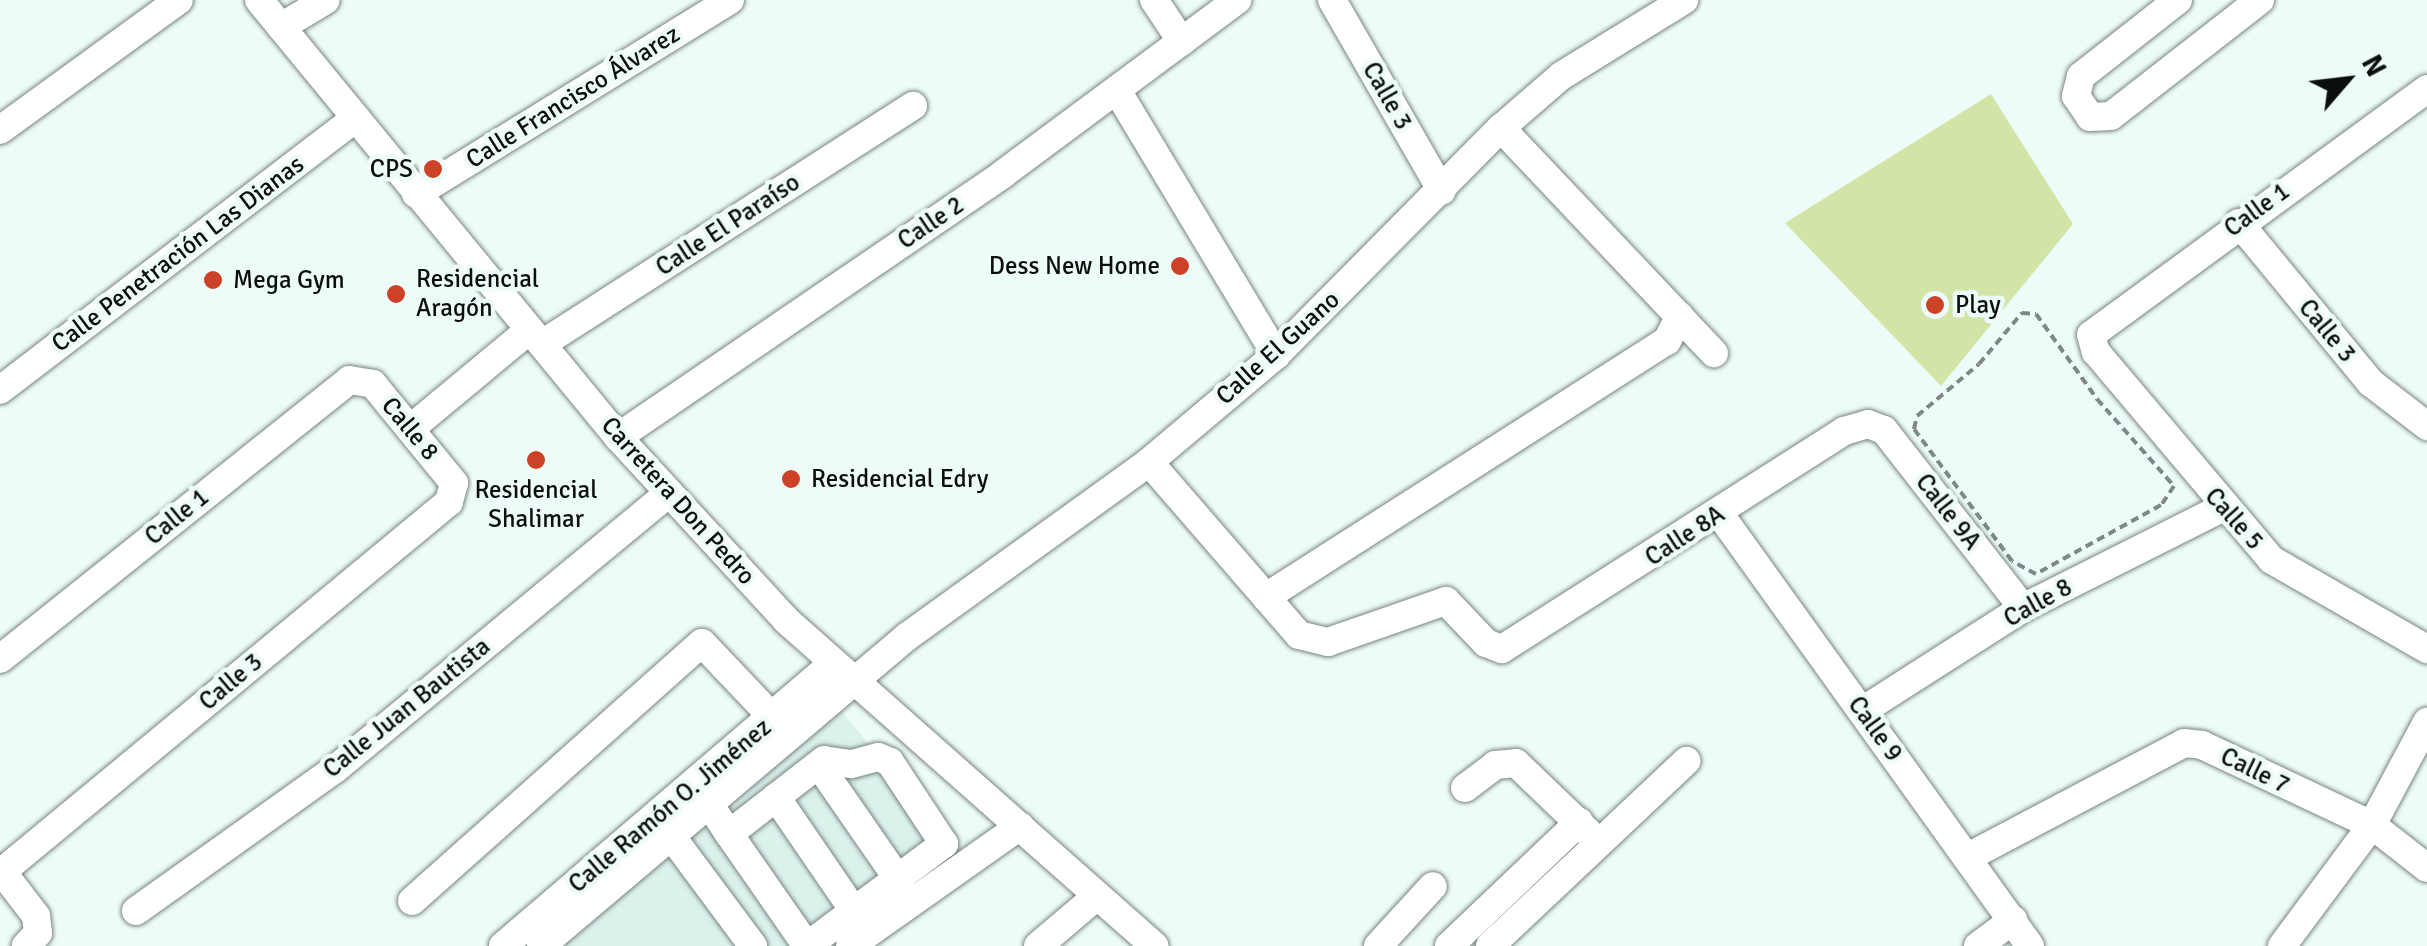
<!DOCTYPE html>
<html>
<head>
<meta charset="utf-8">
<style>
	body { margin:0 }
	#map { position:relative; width:2427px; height:946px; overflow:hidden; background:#eefcf9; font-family:Signika,sans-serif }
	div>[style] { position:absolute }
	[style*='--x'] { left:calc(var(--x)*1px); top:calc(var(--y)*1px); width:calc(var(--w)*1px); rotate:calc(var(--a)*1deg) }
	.built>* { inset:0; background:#dbf1ec }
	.green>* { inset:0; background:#d2e5a7 }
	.path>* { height:4px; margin-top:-2px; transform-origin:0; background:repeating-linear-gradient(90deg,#7f8886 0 8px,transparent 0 13px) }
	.roads { filter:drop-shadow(0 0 2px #788482) drop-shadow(0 0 2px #788482) }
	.minor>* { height:28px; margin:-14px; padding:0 14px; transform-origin:14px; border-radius:14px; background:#fff }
	.dots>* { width:28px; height:28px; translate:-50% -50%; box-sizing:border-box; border:5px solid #eefcf9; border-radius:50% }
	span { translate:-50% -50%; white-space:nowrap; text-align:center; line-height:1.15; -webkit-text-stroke:9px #eefcf9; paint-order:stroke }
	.street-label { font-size:25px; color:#0a0e0d }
	.poi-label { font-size:25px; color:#0a0e0d }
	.right { translate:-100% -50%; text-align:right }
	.left { translate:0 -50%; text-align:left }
	.north { position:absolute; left:2297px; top:30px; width:100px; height:100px; -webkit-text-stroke:8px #eefcf9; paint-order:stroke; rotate:62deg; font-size:28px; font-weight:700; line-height:40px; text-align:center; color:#0a0e0d }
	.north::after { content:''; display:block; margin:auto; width:35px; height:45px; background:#0a0e0d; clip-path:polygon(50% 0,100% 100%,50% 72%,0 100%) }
</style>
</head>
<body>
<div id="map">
	<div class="built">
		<div style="clip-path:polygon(827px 694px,951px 843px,827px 946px,525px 946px)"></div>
	</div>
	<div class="green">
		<div style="clip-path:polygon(1991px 94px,2073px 224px,1941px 386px,1785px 223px)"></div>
	</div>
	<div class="path">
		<div style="--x:2022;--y:313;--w:14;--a:4"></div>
		<div style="--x:2036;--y:314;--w:105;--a:54.3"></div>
		<div style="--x:2097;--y:399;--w:116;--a:48.5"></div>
		<div style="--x:2174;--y:486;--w:23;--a:124"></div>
		<div style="--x:2161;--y:505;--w:143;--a:151.1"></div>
		<div style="--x:2036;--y:574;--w:27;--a:-152"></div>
		<div style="--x:2012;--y:561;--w:164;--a:-126.6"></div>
		<div style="--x:1914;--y:429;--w:13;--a:-77"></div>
		<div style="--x:1917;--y:416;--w:81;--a:-40"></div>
		<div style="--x:1979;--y:364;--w:67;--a:-49.9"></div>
	</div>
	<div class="roads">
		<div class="minor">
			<div style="--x:259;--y:0;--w:566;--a:50.6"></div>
			<div style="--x:618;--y:437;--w:248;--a:47.4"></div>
			<div style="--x:786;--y:620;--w:492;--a:41.5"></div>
			<div style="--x:1154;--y:0;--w:50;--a:56.3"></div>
			<div style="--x:1332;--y:0;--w:220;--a:60.1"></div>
			<div style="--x:2178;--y:0;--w:123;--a:141.9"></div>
			<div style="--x:2081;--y:76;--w:21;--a:104"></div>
			<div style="--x:2076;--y:96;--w:25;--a:56"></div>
			<div style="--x:2090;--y:117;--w:21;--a:-3"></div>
			<div style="--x:2111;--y:116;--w:189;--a:-37.9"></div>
			<div style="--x:281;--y:27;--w:52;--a:-31"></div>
			<div style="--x:2427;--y:89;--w:416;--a:143.8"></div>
			<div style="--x:2091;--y:335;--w:18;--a:74"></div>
			<div style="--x:2096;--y:352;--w:272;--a:49.8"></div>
			<div style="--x:2272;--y:560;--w:179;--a:29.9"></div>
			<div style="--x:1118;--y:92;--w:307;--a:59"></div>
			<div style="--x:1501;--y:128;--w:310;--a:46.6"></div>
			<div style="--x:0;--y:130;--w:221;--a:-36"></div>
			<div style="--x:416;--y:194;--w:369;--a:-31.7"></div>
			<div style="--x:2239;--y:223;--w:207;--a:50.5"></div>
			<div style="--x:2371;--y:383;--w:71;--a:37.5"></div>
			<div style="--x:542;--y:344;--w:441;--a:-32.7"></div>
			<div style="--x:0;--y:390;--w:448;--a:-37.4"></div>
			<div style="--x:410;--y:429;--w:153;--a:-39.7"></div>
			<div style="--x:618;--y:437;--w:466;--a:-34.3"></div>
			<div style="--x:1003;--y:174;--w:292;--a:-36.6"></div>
			<div style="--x:1149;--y:462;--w:229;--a:49.1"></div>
			<div style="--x:1299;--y:635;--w:30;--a:14"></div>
			<div style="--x:1328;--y:642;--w:125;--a:-19.2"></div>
			<div style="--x:1446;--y:601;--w:58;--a:46.4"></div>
			<div style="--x:1486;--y:643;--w:17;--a:21"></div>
			<div style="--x:1502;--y:649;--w:406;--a:-32.5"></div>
			<div style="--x:1844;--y:431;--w:25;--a:-16"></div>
			<div style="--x:1868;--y:424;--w:17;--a:21"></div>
			<div style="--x:1884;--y:430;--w:226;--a:52"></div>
			<div style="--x:1719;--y:513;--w:533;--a:54.31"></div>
			<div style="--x:1266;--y:597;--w:476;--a:-32.6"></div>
			<div style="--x:1667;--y:341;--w:28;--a:-63"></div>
			<div style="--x:0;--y:659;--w:447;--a:-38.6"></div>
			<div style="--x:349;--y:380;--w:24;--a:9"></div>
			<div style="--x:373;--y:384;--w:128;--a:50.7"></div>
			<div style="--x:454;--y:483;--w:20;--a:105"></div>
			<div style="--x:449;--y:502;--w:579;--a:140.4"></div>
			<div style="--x:1862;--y:711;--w:191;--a:-32.6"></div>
			<div style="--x:2023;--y:608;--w:223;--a:-26.7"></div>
			<div style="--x:819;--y:765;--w:142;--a:55.3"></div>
			<div style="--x:1465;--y:788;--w:38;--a:-37"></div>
			<div style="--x:1495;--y:765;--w:21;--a:-5"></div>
			<div style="--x:1516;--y:763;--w:103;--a:43.8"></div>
			<div style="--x:776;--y:797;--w:158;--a:55.6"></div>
			<div style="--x:710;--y:805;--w:35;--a:57"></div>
			<div style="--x:729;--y:834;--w:124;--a:55.2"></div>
			<div style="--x:800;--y:936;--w:13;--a:32"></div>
			<div style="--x:811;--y:943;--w:166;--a:-36.7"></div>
			<div style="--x:944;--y:844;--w:98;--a:-123.4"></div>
			<div style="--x:890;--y:762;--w:13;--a:-157"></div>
			<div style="--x:878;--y:757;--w:28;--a:165"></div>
			<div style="--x:851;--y:764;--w:27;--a:-172"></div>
			<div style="--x:824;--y:760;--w:120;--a:142.1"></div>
			<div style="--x:672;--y:837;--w:136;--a:53.4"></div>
			<div style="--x:1970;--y:856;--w:242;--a:-27.8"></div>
			<div style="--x:2184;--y:743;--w:18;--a:6"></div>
			<div style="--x:2202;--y:745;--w:188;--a:25.2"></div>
			<div style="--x:2372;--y:825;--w:70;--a:38"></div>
			<div style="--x:0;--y:869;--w:59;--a:52.5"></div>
			<div style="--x:36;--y:916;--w:17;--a:83"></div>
			<div style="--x:38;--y:933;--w:18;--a:133"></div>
			<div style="--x:412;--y:901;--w:388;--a:-41.7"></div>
			<div style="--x:702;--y:643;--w:105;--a:46.5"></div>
			<div style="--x:136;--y:911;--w:243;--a:-35.5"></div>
			<div style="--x:334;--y:770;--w:435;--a:-39.6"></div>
			<div style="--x:503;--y:946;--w:435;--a:-40.6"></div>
			<div style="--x:541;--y:946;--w:480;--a:-40.2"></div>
			<div style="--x:908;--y:636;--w:297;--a:-35.8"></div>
			<div style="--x:1149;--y:462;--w:166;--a:-40.1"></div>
			<div style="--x:1276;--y:355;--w:320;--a:-45.3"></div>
			<div style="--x:1501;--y:128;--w:79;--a:-40.9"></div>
			<div style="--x:1561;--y:76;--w:145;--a:-31.7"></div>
			<div style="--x:850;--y:946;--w:208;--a:-35.2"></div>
			<div style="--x:1038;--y:946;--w:77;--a:-40.3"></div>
			<div style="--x:1378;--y:946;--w:81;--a:-47.5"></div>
			<div style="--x:1449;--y:946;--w:180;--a:-43.6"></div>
			<div style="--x:1490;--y:946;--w:270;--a:-43.3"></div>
			<div style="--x:1978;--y:946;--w:44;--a:-36.6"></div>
			<div style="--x:2282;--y:946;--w:151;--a:-53.4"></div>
			<div style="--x:2372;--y:825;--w:117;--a:-61.9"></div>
		</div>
	</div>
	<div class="dots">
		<div style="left:433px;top:169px;background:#cd4227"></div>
		<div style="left:1180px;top:266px;background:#cd4227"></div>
		<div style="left:213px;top:280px;background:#cd4227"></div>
		<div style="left:396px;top:294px;background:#cd4227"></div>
		<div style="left:1935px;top:305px;background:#cd4227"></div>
		<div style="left:536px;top:460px;background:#cd4227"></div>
		<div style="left:791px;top:479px;background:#cd4227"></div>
	</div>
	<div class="street-label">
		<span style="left:1387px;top:96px;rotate:60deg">Calle 3</span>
		<span style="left:573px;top:97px;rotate:-32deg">Calle Francisco Álvarez</span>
		<span style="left:2257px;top:210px;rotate:-36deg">Calle 1</span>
		<span style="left:931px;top:223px;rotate:-34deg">Calle 2</span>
		<span style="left:728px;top:225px;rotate:-33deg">Calle El Paraíso</span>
		<span style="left:178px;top:254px;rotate:-37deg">Calle Penetración Las Dianas</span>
		<span style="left:2327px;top:331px;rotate:50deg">Calle 3</span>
		<span style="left:1278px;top:348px;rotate:-42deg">Calle El Guano</span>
		<span style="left:410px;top:429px;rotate:50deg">Calle 8</span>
		<span style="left:678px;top:501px;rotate:48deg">Carretera Don Pedro</span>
		<span style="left:1948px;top:512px;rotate:52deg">Calle 9A</span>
		<span style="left:177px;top:517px;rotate:-39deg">Calle 1</span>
		<span style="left:2234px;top:519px;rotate:48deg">Calle 5</span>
		<span style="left:1685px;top:536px;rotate:-33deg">Calle 8A</span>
		<span style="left:2038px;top:603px;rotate:-29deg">Calle 8</span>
		<span style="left:231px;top:682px;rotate:-40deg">Calle 3</span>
		<span style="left:407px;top:708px;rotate:-39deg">Calle Juan Bautista</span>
		<span style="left:1875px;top:729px;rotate:54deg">Calle 9</span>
		<span style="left:2255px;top:771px;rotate:26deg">Calle 7</span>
		<span style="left:670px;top:806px;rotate:-40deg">Calle Ramón O. Jiménez</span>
	</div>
	<div class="poi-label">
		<span class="right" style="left:413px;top:169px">CPS</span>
		<span class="right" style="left:1160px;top:266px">Dess New Home</span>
		<span class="left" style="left:233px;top:280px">Mega Gym</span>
		<span class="left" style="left:416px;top:294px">Residencial<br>Aragón</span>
		<span class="left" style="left:1955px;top:305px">Play</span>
		<span class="left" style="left:811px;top:479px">Residencial Edry</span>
		<span style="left:536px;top:505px">Residencial<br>Shalimar</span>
	</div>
	<div class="north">N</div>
</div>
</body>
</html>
